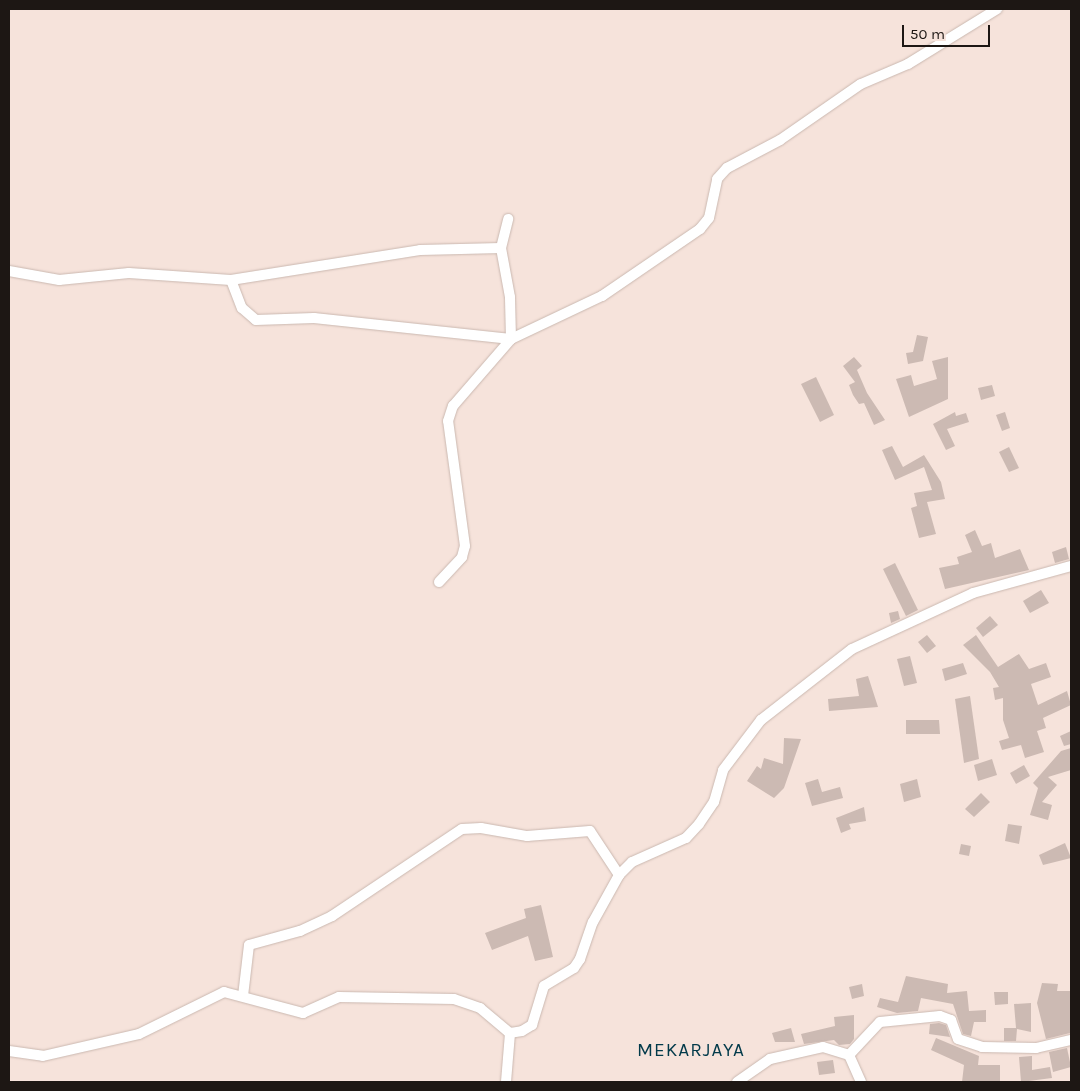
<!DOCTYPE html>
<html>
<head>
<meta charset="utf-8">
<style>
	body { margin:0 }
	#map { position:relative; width:1080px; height:1091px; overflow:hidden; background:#f6e3db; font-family:Karla,sans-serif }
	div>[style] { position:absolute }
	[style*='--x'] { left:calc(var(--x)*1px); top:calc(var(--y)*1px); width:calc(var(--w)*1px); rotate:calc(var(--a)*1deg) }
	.building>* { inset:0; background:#ccbab3 }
	.roads { filter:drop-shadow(0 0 1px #cab8b0) drop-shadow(0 0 1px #cab8b0) }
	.minor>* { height:10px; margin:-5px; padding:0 5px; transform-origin:5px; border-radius:5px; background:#fff }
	span { translate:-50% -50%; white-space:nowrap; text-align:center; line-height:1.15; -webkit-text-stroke:4px #f6e3db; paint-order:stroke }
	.quarter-label { font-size:19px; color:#023a4a; letter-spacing:1px }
	.frame { position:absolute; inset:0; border:10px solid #1d1714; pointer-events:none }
	.scale { position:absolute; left:902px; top:25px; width:88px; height:22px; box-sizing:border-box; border:2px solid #1d1714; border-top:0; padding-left:6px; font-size:15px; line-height:18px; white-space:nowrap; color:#1d1714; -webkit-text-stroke:4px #f6e3db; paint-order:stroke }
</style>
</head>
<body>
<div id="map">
	<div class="building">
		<div style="clip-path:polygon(917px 335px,928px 337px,923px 361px,908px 364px,906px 353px,913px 352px)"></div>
		<div style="clip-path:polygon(854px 357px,862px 366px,857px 370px,867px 393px,885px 420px,874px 425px,864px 403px,859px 404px,853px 395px,849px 385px,855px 382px,843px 366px)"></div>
		<div style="clip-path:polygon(948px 357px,948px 399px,909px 417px,896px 379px,911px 375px,914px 386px,937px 379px,932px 361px)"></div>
		<div style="clip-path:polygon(816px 377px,834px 415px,820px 422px,801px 384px)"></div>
		<div style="clip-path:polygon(992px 385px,995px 396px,981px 400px,978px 388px)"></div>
		<div style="clip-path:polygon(955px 412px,956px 416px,966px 413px,969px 422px,947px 429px,955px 446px,946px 450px,933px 424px)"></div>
		<div style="clip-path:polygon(1005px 412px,1010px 428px,1002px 431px,996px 415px)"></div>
		<div style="clip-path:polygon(892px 446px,903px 467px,924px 455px,941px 482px,945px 499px,927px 502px,936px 534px,919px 538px,911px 508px,917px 506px,914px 493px,932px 490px,924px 467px,895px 480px,882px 450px)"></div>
		<div style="clip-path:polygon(1009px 447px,1019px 468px,1009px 472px,999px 452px)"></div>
		<div style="clip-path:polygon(975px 530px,982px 546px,991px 543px,995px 558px,1020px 549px,1029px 570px,945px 589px,939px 568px,959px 564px,957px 557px,972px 552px,965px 535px)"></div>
		<div style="clip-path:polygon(1066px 547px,1069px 559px,1055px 563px,1052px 552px)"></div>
		<div style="clip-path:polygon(895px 563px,918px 610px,906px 616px,883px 569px)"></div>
		<div style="clip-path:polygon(1041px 590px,1049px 603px,1030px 613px,1023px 601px)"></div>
		<div style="clip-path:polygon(898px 611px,900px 619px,891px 623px,889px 613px)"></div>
		<div style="clip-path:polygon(990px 616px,998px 625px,983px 637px,976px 628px)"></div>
		<div style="clip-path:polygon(927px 635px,936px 646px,927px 653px,918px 642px)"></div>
		<div style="clip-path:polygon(976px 635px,998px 667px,1019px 654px,1029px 669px,1046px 663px,1051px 677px,1031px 684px,1038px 705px,1067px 691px,1071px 705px,1043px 718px,1046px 728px,1037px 731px,1044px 752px,1025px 758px,1021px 745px,1002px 750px,999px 741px,1009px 738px,1003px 720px,1003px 698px,995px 700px,993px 688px,999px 687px,990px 672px,963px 645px)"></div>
		<div style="clip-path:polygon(910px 656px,917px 683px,904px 686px,897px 659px)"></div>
		<div style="clip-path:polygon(963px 663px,967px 674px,945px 681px,942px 669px)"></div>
		<div style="clip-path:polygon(868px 676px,878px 707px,829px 711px,828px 699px,859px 696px,856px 679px)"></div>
		<div style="clip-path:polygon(970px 696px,979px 759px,964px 763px,955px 699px)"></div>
		<div style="clip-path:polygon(906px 720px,939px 720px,940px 734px,906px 734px)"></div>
		<div style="clip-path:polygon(1071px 731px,1071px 744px,1064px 746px,1060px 736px)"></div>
		<div style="clip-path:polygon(784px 738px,801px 739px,784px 788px,774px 798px,747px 781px,757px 766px,761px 769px,764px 758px,783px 764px)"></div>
		<div style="clip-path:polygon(1071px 748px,1071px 770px,1048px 777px,1057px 785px,1042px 802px,1052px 805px,1048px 820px,1030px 815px,1038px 788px,1033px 783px,1061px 751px)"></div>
		<div style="clip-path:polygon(992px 759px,997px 775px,978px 781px,974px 765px)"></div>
		<div style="clip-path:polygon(1024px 765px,1030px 776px,1016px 784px,1010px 773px)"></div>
		<div style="clip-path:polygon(818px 779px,822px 792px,840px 787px,843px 798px,812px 806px,805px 783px)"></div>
		<div style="clip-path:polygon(917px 779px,921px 797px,904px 802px,900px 784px)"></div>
		<div style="clip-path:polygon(981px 793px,990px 802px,974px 817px,965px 809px)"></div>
		<div style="clip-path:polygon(864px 807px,866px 821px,849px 824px,851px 829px,841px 833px,836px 818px)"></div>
		<div style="clip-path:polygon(1008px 824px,1022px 826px,1019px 844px,1005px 841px)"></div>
		<div style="clip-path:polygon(1065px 843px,1071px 858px,1043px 865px,1039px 855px)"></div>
		<div style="clip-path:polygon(961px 844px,971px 846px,969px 856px,959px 854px)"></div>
		<div style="clip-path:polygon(541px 905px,553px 957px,535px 961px,528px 936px,492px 950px,485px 933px,526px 918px,524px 909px)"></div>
		<div style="clip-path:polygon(906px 976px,948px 984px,947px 993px,967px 991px,969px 1011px,986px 1010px,986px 1022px,974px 1022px,971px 1036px,963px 1034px,953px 1004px,921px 998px,918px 1011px,897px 1013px,877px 1007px,880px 998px,898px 1002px)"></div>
		<div style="clip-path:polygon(1042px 983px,1058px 984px,1057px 991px,1071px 991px,1070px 1033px,1046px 1039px,1037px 1003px)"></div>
		<div style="clip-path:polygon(862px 984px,864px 996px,852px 999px,849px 987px)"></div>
		<div style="clip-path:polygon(994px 992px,1008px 992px,1008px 1004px,995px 1005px)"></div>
		<div style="clip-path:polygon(1031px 1003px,1031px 1032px,1017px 1029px,1016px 1041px,1004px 1041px,1004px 1028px,1016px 1028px,1014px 1004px)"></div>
		<div style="clip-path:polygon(854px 1015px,854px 1039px,850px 1044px,839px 1045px,834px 1040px,804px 1044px,801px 1034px,835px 1026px,834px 1017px)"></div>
		<div style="clip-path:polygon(939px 1023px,946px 1025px,950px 1037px,929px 1034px,930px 1024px)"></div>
		<div style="clip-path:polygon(791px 1028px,795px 1042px,775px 1042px,772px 1033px)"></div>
		<div style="clip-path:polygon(936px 1038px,979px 1056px,978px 1065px,1000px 1065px,1000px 1082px,962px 1082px,964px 1065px,931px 1050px)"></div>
		<div style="clip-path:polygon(1067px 1048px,1071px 1067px,1053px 1072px,1049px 1052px)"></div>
		<div style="clip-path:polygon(1032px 1056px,1032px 1070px,1050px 1067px,1052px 1078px,1021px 1082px,1019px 1057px)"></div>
		<div style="clip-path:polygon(833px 1060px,835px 1073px,819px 1075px,817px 1062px)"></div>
	</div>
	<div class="roads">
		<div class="minor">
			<div style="--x:9;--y:271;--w:51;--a:10.2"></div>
			<div style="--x:59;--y:280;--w:70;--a:-5.7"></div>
			<div style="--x:129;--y:273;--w:102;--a:3.9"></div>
			<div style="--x:231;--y:280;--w:30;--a:69"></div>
			<div style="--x:242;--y:308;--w:18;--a:41"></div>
			<div style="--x:256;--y:320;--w:58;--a:-2"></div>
			<div style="--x:314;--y:318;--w:198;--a:6.1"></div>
			<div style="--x:511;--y:339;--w:101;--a:-25.3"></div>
			<div style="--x:602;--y:296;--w:119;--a:-34.4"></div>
			<div style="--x:700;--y:229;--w:14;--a:-51"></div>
			<div style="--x:709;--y:218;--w:40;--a:-78"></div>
			<div style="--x:717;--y:179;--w:15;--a:-48"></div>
			<div style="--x:727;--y:168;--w:60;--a:-27.8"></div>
			<div style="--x:780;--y:140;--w:98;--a:-34.7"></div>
			<div style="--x:861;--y:84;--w:51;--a:-23.1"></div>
			<div style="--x:908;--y:64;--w:105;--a:-31.7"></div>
			<div style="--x:231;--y:280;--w:191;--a:-9"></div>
			<div style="--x:420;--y:250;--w:81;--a:-1.4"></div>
			<div style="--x:439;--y:582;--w:34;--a:-47"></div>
			<div style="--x:462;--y:557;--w:11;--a:-75"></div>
			<div style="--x:465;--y:546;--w:126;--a:-97.7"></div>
			<div style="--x:448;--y:421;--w:16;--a:-72"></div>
			<div style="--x:453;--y:406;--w:89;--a:-49.1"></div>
			<div style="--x:511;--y:339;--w:42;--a:-91.4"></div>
			<div style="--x:510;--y:297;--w:50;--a:-100.4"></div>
			<div style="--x:501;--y:248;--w:30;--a:-76"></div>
			<div style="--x:243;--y:996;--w:51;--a:-83.3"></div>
			<div style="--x:249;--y:945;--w:53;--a:-15.4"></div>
			<div style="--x:300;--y:931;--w:35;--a:-25"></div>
			<div style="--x:332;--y:916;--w:156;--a:-33.8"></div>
			<div style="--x:462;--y:829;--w:19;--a:-3"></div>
			<div style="--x:481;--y:828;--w:47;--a:9.9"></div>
			<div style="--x:527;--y:836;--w:63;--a:-4.5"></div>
			<div style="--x:590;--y:831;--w:53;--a:56.6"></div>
			<div style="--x:9;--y:1051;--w:34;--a:8"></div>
			<div style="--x:43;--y:1056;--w:98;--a:-12.9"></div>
			<div style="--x:139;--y:1034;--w:95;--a:-26.3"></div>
			<div style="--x:224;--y:992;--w:82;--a:14.9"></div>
			<div style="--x:303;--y:1013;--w:39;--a:-24"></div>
			<div style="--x:339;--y:997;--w:115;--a:1"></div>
			<div style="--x:454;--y:999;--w:28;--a:19"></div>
			<div style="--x:480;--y:1008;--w:39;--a:40"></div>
			<div style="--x:510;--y:1033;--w:12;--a:-9"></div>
			<div style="--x:522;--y:1031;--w:12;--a:-31"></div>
			<div style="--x:532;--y:1025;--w:41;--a:-72.9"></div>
			<div style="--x:544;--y:986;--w:35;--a:-31"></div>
			<div style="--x:574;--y:968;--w:11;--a:-56"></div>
			<div style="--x:580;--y:959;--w:39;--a:-71"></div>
			<div style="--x:593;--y:922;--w:54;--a:-61"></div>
			<div style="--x:619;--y:875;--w:18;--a:-45"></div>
			<div style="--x:632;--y:862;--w:59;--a:-24"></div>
			<div style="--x:686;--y:838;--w:19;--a:-47"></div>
			<div style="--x:699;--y:824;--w:27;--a:-56"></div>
			<div style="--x:714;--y:802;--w:33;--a:-74"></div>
			<div style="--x:723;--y:770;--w:63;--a:-52.8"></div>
			<div style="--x:761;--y:720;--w:115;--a:-38"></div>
			<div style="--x:852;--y:649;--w:133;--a:-24.8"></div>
			<div style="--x:973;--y:593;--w:102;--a:-15.4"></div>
			<div style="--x:849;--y:1055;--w:45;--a:-46.8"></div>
			<div style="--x:880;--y:1022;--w:60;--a:-5.7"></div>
			<div style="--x:940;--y:1016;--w:12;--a:20"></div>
			<div style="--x:951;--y:1020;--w:20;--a:70"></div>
			<div style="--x:958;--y:1039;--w:25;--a:18"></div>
			<div style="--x:982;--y:1047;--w:54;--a:1.1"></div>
			<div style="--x:1036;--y:1048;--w:36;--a:-13"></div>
			<div style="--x:506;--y:1082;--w:49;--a:-85.3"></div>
			<div style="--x:737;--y:1082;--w:40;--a:-34.9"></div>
			<div style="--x:770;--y:1059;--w:54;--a:-12.8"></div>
			<div style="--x:823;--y:1047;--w:27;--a:17"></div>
			<div style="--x:849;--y:1055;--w:30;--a:66"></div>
		</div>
	</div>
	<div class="quarter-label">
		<span style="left:691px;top:1051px">MEKARJAYA</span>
	</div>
	<div class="frame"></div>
	<div class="scale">50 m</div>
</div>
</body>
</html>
